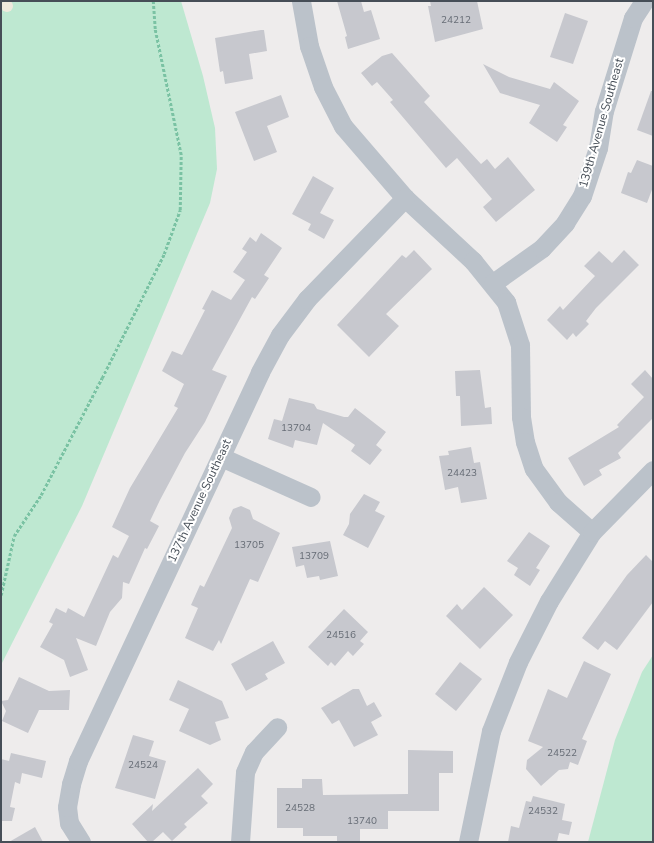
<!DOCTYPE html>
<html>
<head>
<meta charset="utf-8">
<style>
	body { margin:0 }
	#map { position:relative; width:654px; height:843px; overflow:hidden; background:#eeecec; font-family:"Nunito Sans",sans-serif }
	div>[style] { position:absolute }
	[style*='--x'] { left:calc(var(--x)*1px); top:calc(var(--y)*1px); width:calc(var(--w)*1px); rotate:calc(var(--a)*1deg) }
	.green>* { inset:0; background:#bee8d1 }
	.sand>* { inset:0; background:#efeadd }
	.round { border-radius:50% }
	.building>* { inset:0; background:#c7c8ce }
	.path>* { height:2.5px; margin-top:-1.25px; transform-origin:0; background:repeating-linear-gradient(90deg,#7ac2a3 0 3px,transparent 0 5px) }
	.minor>* { height:19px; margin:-9.5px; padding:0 9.5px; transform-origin:9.5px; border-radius:9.5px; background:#bbc2ca }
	span { translate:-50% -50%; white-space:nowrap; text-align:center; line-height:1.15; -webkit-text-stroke:4px #fff; paint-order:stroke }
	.number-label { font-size:10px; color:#666c75 }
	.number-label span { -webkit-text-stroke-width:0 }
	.street-label { font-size:12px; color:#464e57 }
	.frame { position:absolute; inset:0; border:2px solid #464e57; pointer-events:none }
</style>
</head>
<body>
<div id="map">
	<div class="green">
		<div style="clip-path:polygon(1px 1px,181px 1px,203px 76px,215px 128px,217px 169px,210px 203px,82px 506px,1px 665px)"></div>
		<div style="clip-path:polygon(653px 655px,653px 842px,588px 842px,615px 740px,642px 672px)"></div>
	</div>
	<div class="sand">
		<div class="round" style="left:1px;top:0;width:12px;height:12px"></div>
	</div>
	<div class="building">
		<div style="clip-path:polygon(337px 1px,361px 1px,364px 12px,371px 10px,380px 39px,348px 49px,345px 37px,347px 36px)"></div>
		<div style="clip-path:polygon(430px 1px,477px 1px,483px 29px,435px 42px,428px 6px,431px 6px)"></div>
		<div style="clip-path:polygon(565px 13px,588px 21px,573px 64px,550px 57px)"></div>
		<div style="clip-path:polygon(261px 30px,264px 30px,267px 51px,249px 54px,253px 79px,225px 84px,223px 71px,220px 72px,215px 38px)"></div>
		<div style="clip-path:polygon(392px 53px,430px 96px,424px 102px,481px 164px,487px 159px,495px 169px,508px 157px,535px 190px,496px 222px,483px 207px,492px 199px,457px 158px,446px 168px,390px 102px,393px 100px,377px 82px,372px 86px,361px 73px,382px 56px)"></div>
		<div style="clip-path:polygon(483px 64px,509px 77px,550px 89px,554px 82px,579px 101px,563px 125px,567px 127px,557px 142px,529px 123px,540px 105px,500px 93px)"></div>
		<div style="clip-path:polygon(651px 91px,653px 91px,653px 136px,637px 130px)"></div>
		<div style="clip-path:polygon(281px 95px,289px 117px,267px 126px,277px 152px,254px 161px,235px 112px)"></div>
		<div style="clip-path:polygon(637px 160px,653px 166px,653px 187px,647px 203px,621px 193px,628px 172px,631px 173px)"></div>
		<div style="clip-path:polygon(313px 176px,334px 188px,320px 213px,334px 220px,324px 239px,308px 230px,311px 224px,292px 214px)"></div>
		<div style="clip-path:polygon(261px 233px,282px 248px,264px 275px,269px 278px,255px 299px,252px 297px,212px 370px,227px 376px,205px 422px,185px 453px,160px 500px,150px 521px,159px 526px,147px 549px,145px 548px,129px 584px,123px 582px,122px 598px,110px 612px,96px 646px,76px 638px,88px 670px,70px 677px,64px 660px,40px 647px,53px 624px,49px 622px,56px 608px,66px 613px,68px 608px,84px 617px,113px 555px,118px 558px,129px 536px,112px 527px,130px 488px,178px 408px,174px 406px,184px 384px,162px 371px,172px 351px,182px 355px,205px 310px,202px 309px,212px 290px,231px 300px,245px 280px,233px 272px,247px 252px,242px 249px,250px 237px,256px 242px)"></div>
		<div style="clip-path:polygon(414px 250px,432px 269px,386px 314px,399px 326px,369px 357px,337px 325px,402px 255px,406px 258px)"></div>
		<div style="clip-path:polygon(624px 250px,639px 265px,596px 308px,586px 321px,589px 324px,576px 337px,573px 333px,567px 340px,547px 320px,560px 306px,563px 310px,595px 276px,584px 266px,599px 251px,612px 263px)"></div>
		<div style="clip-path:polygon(480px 370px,485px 408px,491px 407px,492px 424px,461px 426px,460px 396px,456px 396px,455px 371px)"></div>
		<div style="clip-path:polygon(645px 370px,653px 379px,653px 418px,618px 453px,621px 458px,599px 470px,602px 475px,584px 486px,568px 458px,619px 427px,617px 425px,644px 397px,631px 384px)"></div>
		<div style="clip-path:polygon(289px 398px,314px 404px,317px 409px,344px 417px,348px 417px,355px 408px,386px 432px,376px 445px,382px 450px,370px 465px,351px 451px,355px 445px,323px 423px,317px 445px,295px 440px,293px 448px,268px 439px,274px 419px,282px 421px)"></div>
		<div style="clip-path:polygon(471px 447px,474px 463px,480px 462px,487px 499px,461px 503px,458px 487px,445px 490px,439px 456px,449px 455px,448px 451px)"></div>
		<div style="clip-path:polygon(364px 494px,380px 502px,375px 511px,385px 516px,368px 548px,343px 535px,349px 524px,350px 514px)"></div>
		<div style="clip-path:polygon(241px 506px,250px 510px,253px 519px,280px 533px,258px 582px,250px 579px,221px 644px,219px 640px,213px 651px,185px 638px,198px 608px,191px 605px,200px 585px,204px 587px,232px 528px,229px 518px,233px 509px)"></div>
		<div style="clip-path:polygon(529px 532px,550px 546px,536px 568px,540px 570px,530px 586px,514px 575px,518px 568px,507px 561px)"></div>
		<div style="clip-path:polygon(330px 541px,338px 576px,320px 580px,319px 576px,307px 578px,304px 565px,296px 567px,292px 547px)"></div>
		<div style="clip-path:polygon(646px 555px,653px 562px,653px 602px,617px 650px,605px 641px,598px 650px,582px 638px,627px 575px)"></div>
		<div style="clip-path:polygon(484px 587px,513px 615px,480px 649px,446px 616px,457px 604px,462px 610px)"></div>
		<div style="clip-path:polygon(344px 609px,368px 632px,360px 641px,364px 644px,353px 656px,348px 651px,335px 666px,331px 662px,328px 666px,308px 647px)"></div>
		<div style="clip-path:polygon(273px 641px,285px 663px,265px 674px,268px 679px,246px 691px,231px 664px)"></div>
		<div style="clip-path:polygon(584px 661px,611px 674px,582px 739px,587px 741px,578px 765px,570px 762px,568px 769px,559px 770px,541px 786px,526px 769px,527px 760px,543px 747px,528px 741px,548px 689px,567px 698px)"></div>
		<div style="clip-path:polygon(460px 662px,482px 679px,456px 711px,435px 694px)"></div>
		<div style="clip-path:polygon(19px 677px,49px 691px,70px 690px,69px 710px,39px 710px,28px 733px,2px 721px,6px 711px,1px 701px,8px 700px)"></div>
		<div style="clip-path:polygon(178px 680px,222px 701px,229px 718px,215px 722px,221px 740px,210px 745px,179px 731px,189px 709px,169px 700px)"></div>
		<div style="clip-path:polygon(353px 689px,359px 689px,367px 706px,374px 702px,382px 716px,371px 722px,378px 735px,354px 747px,339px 720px,332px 724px,321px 708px)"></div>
		<div style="clip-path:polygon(133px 735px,154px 741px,149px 756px,166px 761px,155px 799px,115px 788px)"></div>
		<div style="clip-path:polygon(408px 750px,453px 751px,453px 773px,439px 773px,439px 811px,388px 811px,388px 829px,360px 829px,360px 842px,337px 842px,337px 836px,303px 836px,303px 828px,277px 828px,277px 788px,302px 788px,302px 779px,322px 779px,323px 795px,408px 794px)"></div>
		<div style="clip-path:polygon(11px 753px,46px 761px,42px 778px,22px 773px,20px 784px,15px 782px,10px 807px,15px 808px,12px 821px,1px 821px,1px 759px,9px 761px)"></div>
		<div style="clip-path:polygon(198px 768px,213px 784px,201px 796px,208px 803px,184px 824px,187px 827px,172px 841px,163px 832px,152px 842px,148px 842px,132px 824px,153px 804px,152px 811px)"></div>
		<div style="clip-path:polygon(533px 796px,565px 804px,562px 820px,572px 822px,569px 835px,559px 833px,557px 842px,508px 842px,511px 826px,519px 828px,526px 801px,531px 802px)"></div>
		<div style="clip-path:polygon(35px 827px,43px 842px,9px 842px)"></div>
	</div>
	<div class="path">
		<div style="--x:1;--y:595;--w:60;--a:-77.6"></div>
		<div style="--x:14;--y:536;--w:49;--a:-56.6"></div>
		<div style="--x:41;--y:495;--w:132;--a:-62.5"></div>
		<div style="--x:102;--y:378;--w:139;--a:-63.4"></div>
		<div style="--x:164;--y:254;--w:47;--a:-70"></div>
		<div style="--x:180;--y:210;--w:55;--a:-89"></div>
		<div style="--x:181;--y:155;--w:129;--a:-101.7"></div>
		<div style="--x:155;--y:29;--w:28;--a:-94"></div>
	</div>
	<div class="minor">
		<div style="--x:301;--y:1;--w:46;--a:79.9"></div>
		<div style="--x:309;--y:46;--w:43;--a:71.1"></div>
		<div style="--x:323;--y:87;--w:44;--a:62.9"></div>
		<div style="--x:343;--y:126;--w:95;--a:49.3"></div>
		<div style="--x:405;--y:198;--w:93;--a:42.8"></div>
		<div style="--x:473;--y:261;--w:53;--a:51.2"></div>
		<div style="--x:506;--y:302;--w:45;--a:72"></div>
		<div style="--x:520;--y:345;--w:72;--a:89.2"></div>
		<div style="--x:521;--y:417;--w:25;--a:81"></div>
		<div style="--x:525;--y:442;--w:28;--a:72"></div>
		<div style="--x:534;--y:469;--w:41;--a:54"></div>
		<div style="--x:558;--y:502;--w:45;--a:41.4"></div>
		<div style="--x:493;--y:283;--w:60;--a:-35.5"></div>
		<div style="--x:542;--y:248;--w:34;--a:-47"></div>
		<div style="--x:565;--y:223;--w:32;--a:-58"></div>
		<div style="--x:582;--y:196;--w:51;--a:-71.6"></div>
		<div style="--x:598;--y:148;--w:37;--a:-81"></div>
		<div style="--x:604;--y:111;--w:97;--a:-72.7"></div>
		<div style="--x:633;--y:18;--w:20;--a:-57"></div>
		<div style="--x:221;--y:457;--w:98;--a:24"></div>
		<div style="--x:81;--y:842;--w:22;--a:-122"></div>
		<div style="--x:69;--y:823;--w:16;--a:-97"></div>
		<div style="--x:67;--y:807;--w:23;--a:-80"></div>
		<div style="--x:71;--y:784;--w:24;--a:-73"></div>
		<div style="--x:78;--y:761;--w:429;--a:-64.9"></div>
		<div style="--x:260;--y:372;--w:42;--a:-61.6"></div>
		<div style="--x:280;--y:335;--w:45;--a:-53.1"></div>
		<div style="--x:307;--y:299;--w:141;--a:-45.9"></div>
		<div style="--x:240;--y:842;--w:70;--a:-85.9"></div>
		<div style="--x:245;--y:772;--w:22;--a:-66"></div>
		<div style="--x:254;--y:752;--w:34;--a:-47"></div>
		<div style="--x:468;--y:842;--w:113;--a:-78.3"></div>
		<div style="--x:491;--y:731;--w:74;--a:-68.6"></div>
		<div style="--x:518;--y:662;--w:68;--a:-63.1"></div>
		<div style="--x:549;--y:601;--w:81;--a:-58.1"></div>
		<div style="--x:592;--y:532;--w:87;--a:-45.5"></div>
	</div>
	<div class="number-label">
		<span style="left:456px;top:21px">24212</span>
		<span style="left:296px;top:429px">13704</span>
		<span style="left:462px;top:474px">24423</span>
		<span style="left:249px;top:546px">13705</span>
		<span style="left:314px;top:557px">13709</span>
		<span style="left:341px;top:636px">24516</span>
		<span style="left:562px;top:754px">24522</span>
		<span style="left:143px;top:766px">24524</span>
		<span style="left:300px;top:809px">24528</span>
		<span style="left:543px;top:812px">24532</span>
		<span style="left:362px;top:822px">13740</span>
	</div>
	<div class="street-label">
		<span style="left:602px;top:123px;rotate:-74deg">139th Avenue Southeast</span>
		<span style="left:200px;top:501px;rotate:-65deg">137th Avenue Southeast</span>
	</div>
	<div class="frame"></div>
</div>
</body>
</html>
